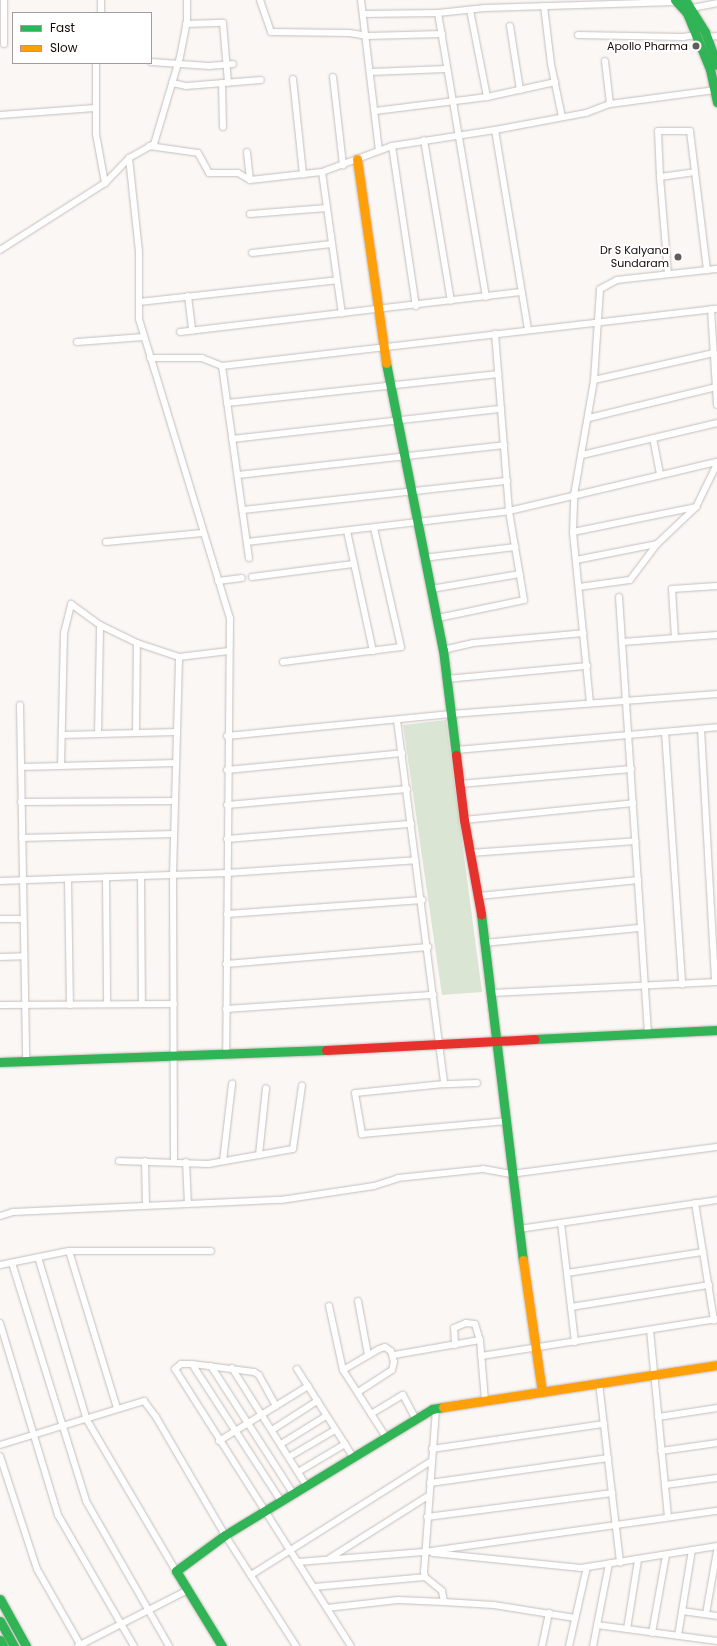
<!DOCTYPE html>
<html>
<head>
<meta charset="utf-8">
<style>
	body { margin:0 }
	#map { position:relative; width:717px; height:1646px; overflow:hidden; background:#faf7f5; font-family:Poppins,sans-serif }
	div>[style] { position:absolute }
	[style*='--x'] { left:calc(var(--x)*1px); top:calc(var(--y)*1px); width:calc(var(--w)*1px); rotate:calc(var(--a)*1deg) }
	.green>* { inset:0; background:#dae5d3 }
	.roads { filter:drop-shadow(0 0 1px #c5beba) drop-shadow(0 0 1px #c5beba) }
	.street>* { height:6px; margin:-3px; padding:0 3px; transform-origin:3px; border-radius:3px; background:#fefefe }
	.fast>* { height:9px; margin:-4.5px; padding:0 4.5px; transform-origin:4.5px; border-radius:4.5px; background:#30b455 }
	.slow>* { height:9px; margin:-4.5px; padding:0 4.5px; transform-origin:4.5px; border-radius:4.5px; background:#ff9f0a }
	.jam>* { height:9px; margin:-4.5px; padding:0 4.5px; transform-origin:4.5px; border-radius:4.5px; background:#e5322d }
	.dots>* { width:11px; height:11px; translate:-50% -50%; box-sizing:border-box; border:2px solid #fff; border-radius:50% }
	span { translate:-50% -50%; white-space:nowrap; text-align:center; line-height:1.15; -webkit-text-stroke:3.5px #fff; paint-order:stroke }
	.poi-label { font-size:11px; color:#130904 }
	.right { translate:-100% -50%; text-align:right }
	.legend { position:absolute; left:12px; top:12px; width:140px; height:52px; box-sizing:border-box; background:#fff; border:1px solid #a19d9b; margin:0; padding:5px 7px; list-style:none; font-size:12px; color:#130904 }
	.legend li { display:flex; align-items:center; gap:8px; height:20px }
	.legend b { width:20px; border:1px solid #a19d9b }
</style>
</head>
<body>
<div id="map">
	<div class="green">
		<div style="clip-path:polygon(446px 720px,482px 992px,442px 995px,403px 725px)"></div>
	</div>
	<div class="roads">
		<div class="street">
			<div style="--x:4;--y:0;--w:44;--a:90"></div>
			<div style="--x:101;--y:0;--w:13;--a:90"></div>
			<div style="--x:260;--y:0;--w:34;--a:71"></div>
			<div style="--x:271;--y:32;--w:78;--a:0.7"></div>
			<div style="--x:349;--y:33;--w:18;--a:9"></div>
			<div style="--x:367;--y:36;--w:75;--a:-1.5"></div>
			<div style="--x:361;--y:0;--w:151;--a:83.2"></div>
			<div style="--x:544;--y:6;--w:58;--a:83.1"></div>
			<div style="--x:551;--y:64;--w:54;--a:78.3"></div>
			<div style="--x:692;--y:8;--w:25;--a:-11"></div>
			<div style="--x:470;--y:10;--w:89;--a:78.9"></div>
			<div style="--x:363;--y:14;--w:75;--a:-0.8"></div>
			<div style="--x:186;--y:24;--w:37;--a:-2"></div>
			<div style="--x:223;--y:23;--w:60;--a:85.2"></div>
			<div style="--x:510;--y:26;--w:65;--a:81.1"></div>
			<div style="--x:578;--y:35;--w:105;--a:1.1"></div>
			<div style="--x:683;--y:37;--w:13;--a:-9"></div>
			<div style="--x:707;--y:37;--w:10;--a:-6"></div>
			<div style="--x:605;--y:61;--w:43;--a:83.4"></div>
			<div style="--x:151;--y:62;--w:58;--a:3.9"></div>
			<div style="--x:209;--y:66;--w:24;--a:-5"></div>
			<div style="--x:96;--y:63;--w:71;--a:90"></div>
			<div style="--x:96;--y:134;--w:50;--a:79.6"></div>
			<div style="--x:371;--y:72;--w:75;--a:-2.3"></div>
			<div style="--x:333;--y:77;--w:89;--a:83.5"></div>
			<div style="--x:293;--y:79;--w:96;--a:84"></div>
			<div style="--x:172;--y:83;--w:14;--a:12"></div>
			<div style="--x:186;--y:86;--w:75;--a:-4.6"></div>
			<div style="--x:222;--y:83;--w:44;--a:88.7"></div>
			<div style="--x:375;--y:111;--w:113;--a:-7.1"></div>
			<div style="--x:487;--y:97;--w:70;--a:-12.4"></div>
			<div style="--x:0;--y:115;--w:95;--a:-4.2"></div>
			<div style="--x:495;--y:130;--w:203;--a:80.6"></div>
			<div style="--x:424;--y:140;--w:163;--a:80.5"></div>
			<div style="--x:149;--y:146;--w:49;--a:8.1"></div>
			<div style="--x:198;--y:153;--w:23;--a:61"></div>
			<div style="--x:209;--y:173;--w:29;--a:0"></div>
			<div style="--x:238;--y:173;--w:14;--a:30"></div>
			<div style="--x:250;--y:180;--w:72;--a:-6.3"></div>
			<div style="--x:322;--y:172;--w:75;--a:-20.4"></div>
			<div style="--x:392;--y:146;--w:104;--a:-8.8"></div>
			<div style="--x:495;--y:130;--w:93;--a:-10.6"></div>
			<div style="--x:586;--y:113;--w:26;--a:-21"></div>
			<div style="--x:610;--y:104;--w:106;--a:-7.6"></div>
			<div style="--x:392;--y:146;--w:162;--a:81.5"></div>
			<div style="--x:247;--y:152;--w:28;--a:84"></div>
			<div style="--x:129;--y:158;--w:94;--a:83.9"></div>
			<div style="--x:139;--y:251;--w:68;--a:90"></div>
			<div style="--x:139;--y:319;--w:313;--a:73.1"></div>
			<div style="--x:230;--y:618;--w:437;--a:90.5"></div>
			<div style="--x:322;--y:172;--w:143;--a:82"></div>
			<div style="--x:660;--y:177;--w:46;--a:-92.5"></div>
			<div style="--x:658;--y:131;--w:32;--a:0"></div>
			<div style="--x:690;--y:131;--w:41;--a:83"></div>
			<div style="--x:250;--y:214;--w:77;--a:-4.5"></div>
			<div style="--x:0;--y:250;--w:125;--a:-32.5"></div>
			<div style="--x:105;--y:183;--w:35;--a:-46"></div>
			<div style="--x:129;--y:158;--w:29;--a:-29"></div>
			<div style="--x:154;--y:144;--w:91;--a:-73.4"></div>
			<div style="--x:180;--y:57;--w:36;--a:-79"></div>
			<div style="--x:187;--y:22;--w:22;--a:-90"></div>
			<div style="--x:252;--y:253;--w:80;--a:-6.5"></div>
			<div style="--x:668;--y:274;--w:97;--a:-94.7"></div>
			<div style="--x:660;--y:177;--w:35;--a:-8"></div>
			<div style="--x:695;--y:172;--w:99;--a:83"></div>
			<div style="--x:188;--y:296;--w:35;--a:83"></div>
			<div style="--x:486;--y:297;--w:288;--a:-99.6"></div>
			<div style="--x:438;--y:13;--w:47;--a:-6.1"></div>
			<div style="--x:485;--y:8;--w:191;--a:-1.8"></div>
			<div style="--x:139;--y:302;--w:199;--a:-6.3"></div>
			<div style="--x:711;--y:309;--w:96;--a:86.4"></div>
			<div style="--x:180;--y:332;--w:343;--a:-6.7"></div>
			<div style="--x:77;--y:342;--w:67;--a:-4.3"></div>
			<div style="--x:150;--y:358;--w:52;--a:0"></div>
			<div style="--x:202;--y:358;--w:22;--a:22"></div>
			<div style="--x:222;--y:366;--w:498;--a:-6.6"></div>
			<div style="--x:222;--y:366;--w:194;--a:82"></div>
			<div style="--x:594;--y:380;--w:123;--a:-12.7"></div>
			<div style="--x:227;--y:403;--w:273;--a:-6.1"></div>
			<div style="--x:589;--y:418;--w:131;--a:-13.7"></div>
			<div style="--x:653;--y:438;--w:38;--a:79"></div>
			<div style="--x:232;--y:439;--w:271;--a:-6.4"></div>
			<div style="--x:582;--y:455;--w:139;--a:-13.3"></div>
			<div style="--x:238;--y:475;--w:268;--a:-6.4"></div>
			<div style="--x:243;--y:510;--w:266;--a:-6.3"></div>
			<div style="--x:347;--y:531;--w:123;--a:77.8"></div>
			<div style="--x:573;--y:532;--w:126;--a:-11.5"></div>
			<div style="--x:106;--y:542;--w:97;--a:-5.3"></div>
			<div style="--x:247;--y:542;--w:264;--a:-6.7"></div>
			<div style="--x:509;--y:511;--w:214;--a:-13.3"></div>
			<div style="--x:423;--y:558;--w:93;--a:-6.8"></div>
			<div style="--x:576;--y:560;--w:83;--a:-11.2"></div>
			<div style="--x:252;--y:577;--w:102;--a:-7.3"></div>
			<div style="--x:218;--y:581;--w:24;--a:-7"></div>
			<div style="--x:579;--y:587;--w:51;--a:-7.8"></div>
			<div style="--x:630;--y:580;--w:45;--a:-53.1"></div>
			<div style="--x:657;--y:544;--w:54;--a:-43.5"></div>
			<div style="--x:696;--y:507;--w:48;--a:-64"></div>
			<div style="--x:431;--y:589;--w:90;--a:-9.6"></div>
			<div style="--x:619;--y:597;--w:437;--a:86.2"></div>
			<div style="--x:438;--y:618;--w:88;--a:-11.8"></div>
			<div style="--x:524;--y:600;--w:90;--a:-99.6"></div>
			<div style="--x:509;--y:511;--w:178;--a:-94.5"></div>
			<div style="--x:675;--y:638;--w:49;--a:-93.5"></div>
			<div style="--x:672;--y:589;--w:45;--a:-3.8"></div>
			<div style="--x:622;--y:642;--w:95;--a:-4.2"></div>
			<div style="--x:443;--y:650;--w:31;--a:-13"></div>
			<div style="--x:473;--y:643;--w:111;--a:-5.1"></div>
			<div style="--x:283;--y:662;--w:119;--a:-7.2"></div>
			<div style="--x:401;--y:647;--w:122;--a:-102.8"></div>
			<div style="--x:446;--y:679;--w:142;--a:-5.3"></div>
			<div style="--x:590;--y:703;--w:172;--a:-95.7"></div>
			<div style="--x:573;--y:532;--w:37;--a:-88"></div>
			<div style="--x:574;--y:495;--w:117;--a:-80.1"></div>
			<div style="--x:594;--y:380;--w:91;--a:-86.2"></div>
			<div style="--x:600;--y:289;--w:19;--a:-28"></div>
			<div style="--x:617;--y:280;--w:101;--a:-6.3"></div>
			<div style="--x:20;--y:705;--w:357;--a:89"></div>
			<div style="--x:397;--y:720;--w:367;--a:82.6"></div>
			<div style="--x:701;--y:729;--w:253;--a:86.8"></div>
			<div style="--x:665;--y:732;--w:253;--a:86.1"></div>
			<div style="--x:136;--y:733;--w:90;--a:-89.4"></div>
			<div style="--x:98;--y:734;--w:109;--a:-88.9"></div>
			<div style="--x:62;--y:735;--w:115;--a:-1.5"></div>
			<div style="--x:227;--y:736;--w:225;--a:-5.6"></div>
			<div style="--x:451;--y:714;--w:267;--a:-4.3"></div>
			<div style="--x:456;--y:750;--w:262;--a:-5"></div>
			<div style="--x:61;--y:766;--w:133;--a:-88.7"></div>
			<div style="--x:64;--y:633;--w:30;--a:-76"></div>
			<div style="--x:71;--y:604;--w:36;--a:36"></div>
			<div style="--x:100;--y:625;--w:41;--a:25.9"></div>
			<div style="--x:137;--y:643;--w:44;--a:18.4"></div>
			<div style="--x:179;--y:657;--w:50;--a:-6.8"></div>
			<div style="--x:21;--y:767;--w:155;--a:-1.5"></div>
			<div style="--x:227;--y:770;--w:176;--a:-5.5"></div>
			<div style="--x:460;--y:784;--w:172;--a:-5"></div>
			<div style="--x:21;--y:802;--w:154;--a:-0.4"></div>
			<div style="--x:227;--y:805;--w:181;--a:-5.1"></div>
			<div style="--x:464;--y:820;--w:170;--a:-5.7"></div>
			<div style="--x:22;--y:838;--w:152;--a:-1.5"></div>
			<div style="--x:227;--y:839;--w:185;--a:-4.7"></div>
			<div style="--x:470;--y:853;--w:166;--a:-4.1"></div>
			<div style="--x:141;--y:876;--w:128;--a:89.6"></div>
			<div style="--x:106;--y:877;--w:127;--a:89.5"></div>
			<div style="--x:68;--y:879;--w:126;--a:89.1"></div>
			<div style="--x:0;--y:881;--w:227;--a:-2"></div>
			<div style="--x:227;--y:873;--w:189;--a:-3.9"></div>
			<div style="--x:479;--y:896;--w:160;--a:-5.7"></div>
			<div style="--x:227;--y:914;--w:196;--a:-4.1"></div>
			<div style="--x:0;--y:919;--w:23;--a:0"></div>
			<div style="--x:484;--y:943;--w:158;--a:-5.5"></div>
			<div style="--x:0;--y:957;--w:24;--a:-2"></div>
			<div style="--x:226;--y:964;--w:203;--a:-4.8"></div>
			<div style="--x:492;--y:993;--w:225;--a:-2.8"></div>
			<div style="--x:0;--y:1005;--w:174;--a:-0.3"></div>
			<div style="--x:226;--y:1009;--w:208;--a:-3.9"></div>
			<div style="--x:477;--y:1083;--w:33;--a:178"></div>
			<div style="--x:444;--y:1084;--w:89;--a:174.2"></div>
			<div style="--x:355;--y:1093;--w:42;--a:80.3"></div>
			<div style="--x:362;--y:1134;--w:146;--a:-5.1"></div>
			<div style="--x:259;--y:1155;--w:67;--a:-84"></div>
			<div style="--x:119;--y:1161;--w:89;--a:1.9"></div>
			<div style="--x:208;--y:1164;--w:86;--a:-10"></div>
			<div style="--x:293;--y:1149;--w:64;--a:-81.9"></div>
			<div style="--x:145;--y:1161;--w:45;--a:88.7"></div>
			<div style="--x:223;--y:1161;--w:78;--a:-83.3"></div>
			<div style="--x:174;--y:1162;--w:287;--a:-90.2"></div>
			<div style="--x:173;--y:875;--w:218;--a:-88.4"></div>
			<div style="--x:186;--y:1162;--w:42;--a:87.3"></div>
			<div style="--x:695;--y:1203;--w:119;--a:80.8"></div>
			<div style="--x:0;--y:1216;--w:14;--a:-17"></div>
			<div style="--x:13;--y:1212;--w:268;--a:-2.6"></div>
			<div style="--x:281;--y:1200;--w:94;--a:-8.6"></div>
			<div style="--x:374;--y:1186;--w:25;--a:-18"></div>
			<div style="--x:398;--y:1178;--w:85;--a:-6"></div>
			<div style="--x:483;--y:1169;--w:28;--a:10"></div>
			<div style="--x:511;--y:1174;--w:208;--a:-7.5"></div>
			<div style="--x:561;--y:1223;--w:120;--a:83.3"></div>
			<div style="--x:519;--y:1229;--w:200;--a:-8.3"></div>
			<div style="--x:69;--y:1251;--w:164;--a:73"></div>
			<div style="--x:38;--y:1257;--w:170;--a:73.3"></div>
			<div style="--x:87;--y:1420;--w:175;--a:59.5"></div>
			<div style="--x:12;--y:1263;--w:249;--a:72.7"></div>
			<div style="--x:86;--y:1501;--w:167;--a:60.2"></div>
			<div style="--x:0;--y:1265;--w:70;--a:-11.5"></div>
			<div style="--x:69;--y:1251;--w:142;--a:0"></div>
			<div style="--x:567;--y:1273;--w:138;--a:-8.8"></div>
			<div style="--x:358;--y:1301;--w:55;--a:79.5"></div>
			<div style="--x:329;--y:1306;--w:66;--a:77.7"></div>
			<div style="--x:343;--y:1370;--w:80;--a:57.3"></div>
			<div style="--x:571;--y:1307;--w:140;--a:-9.1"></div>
			<div style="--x:0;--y:1323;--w:201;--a:73.2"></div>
			<div style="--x:58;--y:1515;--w:151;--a:59.9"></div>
			<div style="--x:650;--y:1330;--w:188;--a:84.5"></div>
			<div style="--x:455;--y:1345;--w:17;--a:-93"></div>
			<div style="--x:454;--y:1328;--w:13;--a:-23"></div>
			<div style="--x:466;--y:1323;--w:9;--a:6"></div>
			<div style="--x:475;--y:1324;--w:17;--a:73"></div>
			<div style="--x:480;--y:1340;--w:61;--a:85.3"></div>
			<div style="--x:394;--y:1355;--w:87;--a:-9.9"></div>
			<div style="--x:481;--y:1356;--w:239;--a:-8.9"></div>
			<div style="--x:192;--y:1364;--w:163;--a:57"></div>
			<div style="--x:211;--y:1366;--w:151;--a:57.2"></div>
			<div style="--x:232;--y:1368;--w:138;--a:57.7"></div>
			<div style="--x:297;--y:1369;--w:104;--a:57.5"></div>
			<div style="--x:343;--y:1370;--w:42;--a:-30.3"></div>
			<div style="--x:379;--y:1349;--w:6;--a:-18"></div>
			<div style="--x:385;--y:1347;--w:7;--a:34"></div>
			<div style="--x:391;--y:1351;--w:11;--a:75"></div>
			<div style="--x:394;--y:1362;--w:8;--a:104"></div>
			<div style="--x:392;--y:1370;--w:40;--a:147.1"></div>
			<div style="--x:599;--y:1383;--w:181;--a:83.3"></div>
			<div style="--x:276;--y:1406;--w:35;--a:-119"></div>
			<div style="--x:259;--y:1375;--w:6;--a:-149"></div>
			<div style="--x:254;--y:1372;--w:63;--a:-172.6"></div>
			<div style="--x:192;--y:1364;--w:11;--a:180"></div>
			<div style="--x:181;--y:1364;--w:8;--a:140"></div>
			<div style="--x:175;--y:1369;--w:328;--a:57.6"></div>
			<div style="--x:436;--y:1409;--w:163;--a:94.2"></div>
			<div style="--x:424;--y:1572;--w:5;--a:79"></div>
			<div style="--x:425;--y:1577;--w:22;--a:39"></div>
			<div style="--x:442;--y:1591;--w:11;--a:80"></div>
			<div style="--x:371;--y:1414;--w:37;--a:-31"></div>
			<div style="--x:403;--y:1395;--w:27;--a:62"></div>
			<div style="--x:658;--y:1417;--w:60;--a:-8.7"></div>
			<div style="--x:272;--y:1430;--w:54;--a:-32.8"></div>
			<div style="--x:219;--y:1441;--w:105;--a:-31.7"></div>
			<div style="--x:281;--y:1444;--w:53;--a:-31.9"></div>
			<div style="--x:0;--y:1445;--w:151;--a:-17"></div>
			<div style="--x:144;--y:1401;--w:20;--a:53"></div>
			<div style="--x:156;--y:1417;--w:137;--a:59.7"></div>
			<div style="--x:225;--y:1535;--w:132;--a:57.4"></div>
			<div style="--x:432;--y:1449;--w:174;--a:-8.3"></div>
			<div style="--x:661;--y:1451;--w:57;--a:-8.1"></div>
			<div style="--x:0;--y:1456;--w:119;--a:71.9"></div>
			<div style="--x:37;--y:1569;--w:89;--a:60.3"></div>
			<div style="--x:289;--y:1457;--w:53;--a:-30.4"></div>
			<div style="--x:298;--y:1472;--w:55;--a:-30.8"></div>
			<div style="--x:430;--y:1483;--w:180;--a:-8"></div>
			<div style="--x:665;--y:1485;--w:52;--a:-7.7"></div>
			<div style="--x:427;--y:1517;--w:187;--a:-7.4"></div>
			<div style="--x:433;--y:1553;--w:149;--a:5.8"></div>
			<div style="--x:581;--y:1568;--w:138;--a:-9.2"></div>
			<div style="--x:330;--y:1558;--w:116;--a:-32.3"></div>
			<div style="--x:298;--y:1562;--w:126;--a:-4.5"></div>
			<div style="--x:424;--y:1552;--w:296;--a:-8"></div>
			<div style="--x:251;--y:1575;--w:213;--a:-32.3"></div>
			<div style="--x:314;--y:1587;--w:111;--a:-5.1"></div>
			<div style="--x:327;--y:1608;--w:71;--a:-6.4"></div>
			<div style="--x:398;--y:1600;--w:46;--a:2.5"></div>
			<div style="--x:444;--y:1602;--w:50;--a:3.4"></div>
			<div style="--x:494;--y:1605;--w:82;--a:9.1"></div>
			<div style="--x:682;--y:1611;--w:35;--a:8"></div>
			<div style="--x:706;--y:1614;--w:64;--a:-80.1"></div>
			<div style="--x:597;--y:1625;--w:121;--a:7.6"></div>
			<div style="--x:627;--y:1629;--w:70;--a:-80.9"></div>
			<div style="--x:652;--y:1633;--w:79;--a:-79.8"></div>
			<div style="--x:678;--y:1636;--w:87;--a:-80.8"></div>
			<div style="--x:78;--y:1646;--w:123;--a:-27"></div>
			<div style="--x:542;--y:1646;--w:34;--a:-78"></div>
			<div style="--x:569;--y:1646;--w:81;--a:-77.2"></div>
			<div style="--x:593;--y:1646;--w:84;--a:-79"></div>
		</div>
		<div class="fast">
			<div style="--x:675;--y:0;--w:18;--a:47"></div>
			<div style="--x:687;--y:13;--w:61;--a:67.7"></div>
			<div style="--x:710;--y:69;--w:34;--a:78"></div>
			<div style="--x:685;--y:0;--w:38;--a:58"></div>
			<div style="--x:705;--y:32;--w:35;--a:70"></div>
			<div style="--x:386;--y:363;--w:293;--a:78.8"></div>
			<div style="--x:443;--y:650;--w:106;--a:82.9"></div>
			<div style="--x:481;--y:914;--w:349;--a:83.1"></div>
			<div style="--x:535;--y:1039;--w:182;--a:-2.8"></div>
			<div style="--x:0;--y:1062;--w:326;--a:-2.1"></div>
			<div style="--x:0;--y:1599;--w:54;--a:61"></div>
			<div style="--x:0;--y:1621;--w:29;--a:61"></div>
			<div style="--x:0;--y:1640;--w:7;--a:63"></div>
			<div style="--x:222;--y:1646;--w:88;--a:-121.5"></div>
			<div style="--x:176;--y:1571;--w:61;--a:-36.3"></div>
			<div style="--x:225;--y:1535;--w:242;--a:-31.3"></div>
			<div style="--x:432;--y:1409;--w:11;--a:-10"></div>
		</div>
		<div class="slow">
			<div style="--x:357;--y:159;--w:206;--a:81.9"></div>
			<div style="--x:523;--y:1260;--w:133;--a:81.8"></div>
			<div style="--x:443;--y:1407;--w:277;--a:-8.7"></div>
		</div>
		<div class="jam">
			<div style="--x:456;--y:755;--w:65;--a:83"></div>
			<div style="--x:464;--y:820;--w:96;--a:79.7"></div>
			<div style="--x:326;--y:1050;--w:209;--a:-3"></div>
		</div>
	</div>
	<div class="dots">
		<div style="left:696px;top:46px;background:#645c58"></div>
		<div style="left:678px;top:257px;background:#645c58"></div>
	</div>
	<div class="poi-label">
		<span class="right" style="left:688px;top:46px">Apollo Pharma</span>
		<span class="right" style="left:669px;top:257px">Dr S Kalyana<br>Sundaram</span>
	</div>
	<ul class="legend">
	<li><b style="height:5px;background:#30b455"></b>Fast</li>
	<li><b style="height:5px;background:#ff9f0a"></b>Slow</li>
	</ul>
</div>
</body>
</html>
